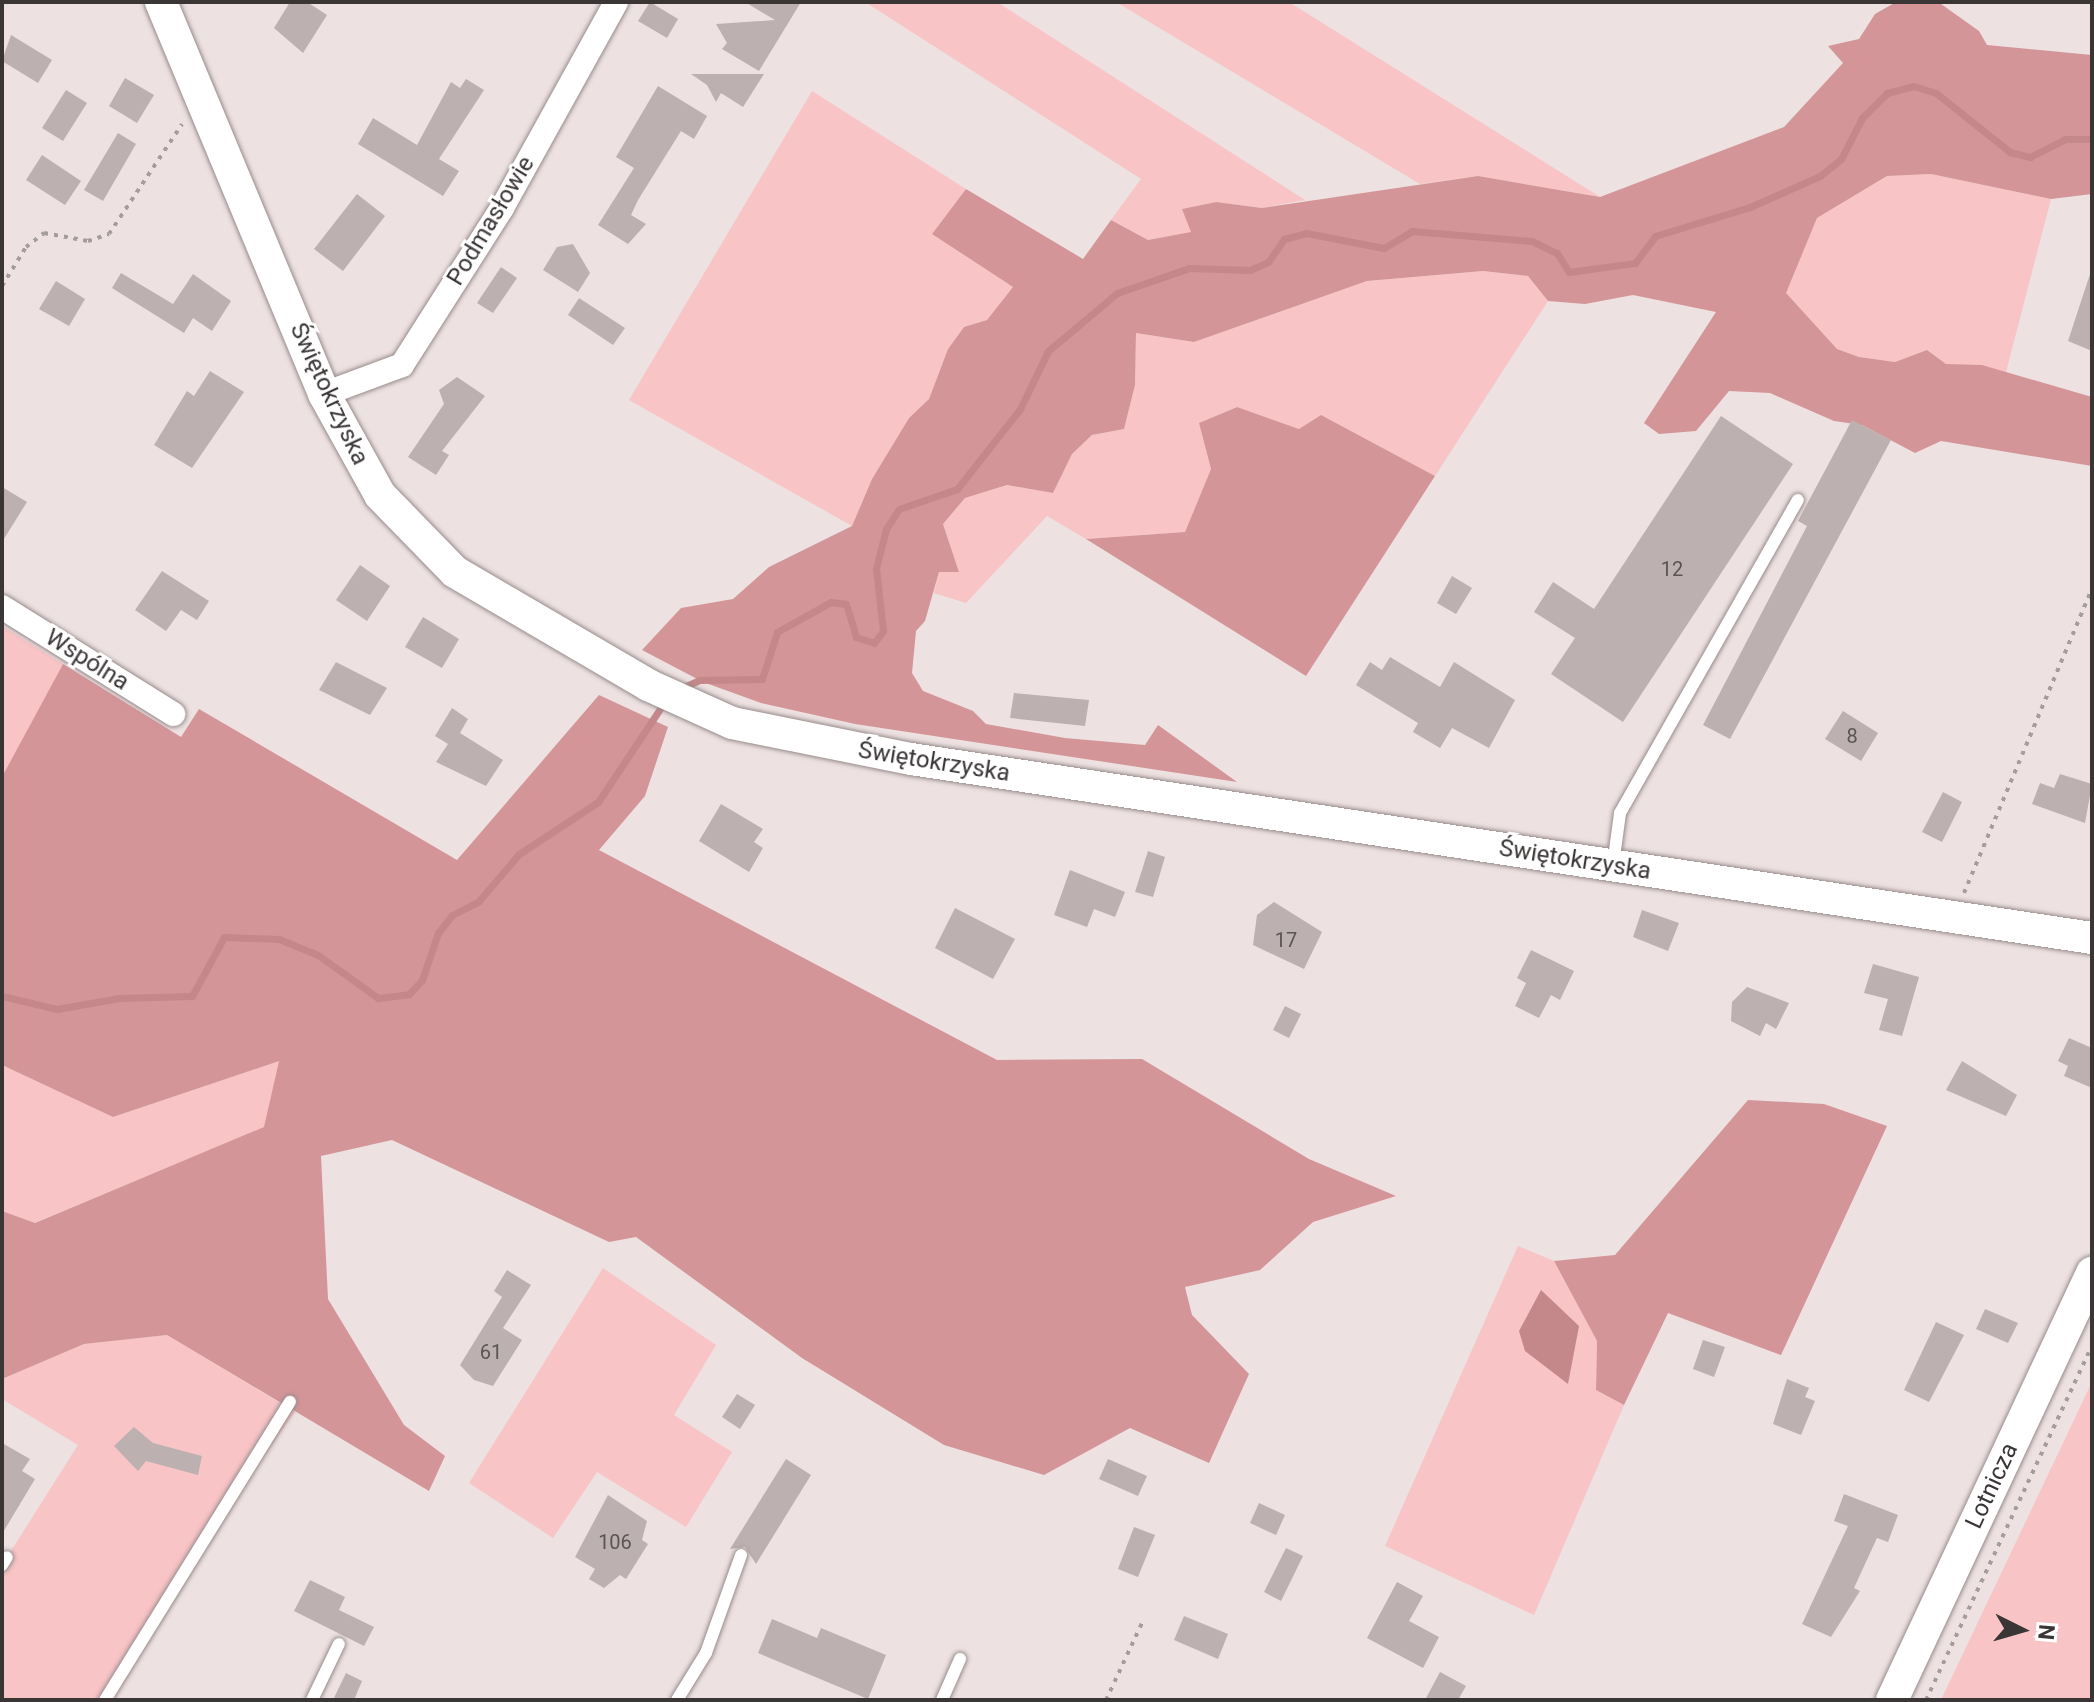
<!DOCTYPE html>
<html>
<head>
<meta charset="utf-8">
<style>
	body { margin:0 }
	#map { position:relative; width:2094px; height:1702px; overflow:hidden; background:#ede1e1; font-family:Roboto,sans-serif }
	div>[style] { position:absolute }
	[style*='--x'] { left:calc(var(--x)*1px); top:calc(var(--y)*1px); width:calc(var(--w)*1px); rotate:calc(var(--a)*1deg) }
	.green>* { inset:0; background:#f8c4c6 }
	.forest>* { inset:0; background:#d49598 }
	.water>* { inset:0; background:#c4878a }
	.stream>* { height:7px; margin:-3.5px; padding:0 3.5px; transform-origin:3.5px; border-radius:3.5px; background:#c4878a }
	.building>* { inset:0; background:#bcb0b0 }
	.path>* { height:4px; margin-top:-2px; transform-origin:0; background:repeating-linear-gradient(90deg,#a59d9d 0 4px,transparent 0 10px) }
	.roads { filter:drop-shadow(0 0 2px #978b8c) drop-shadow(0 0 2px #978b8c) }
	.lane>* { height:12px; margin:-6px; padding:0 6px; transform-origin:6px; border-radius:6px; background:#fff }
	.street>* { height:24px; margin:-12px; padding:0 12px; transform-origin:12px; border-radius:12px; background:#fff }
	.secondary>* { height:32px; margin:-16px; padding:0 16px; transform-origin:16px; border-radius:16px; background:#fff }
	span { translate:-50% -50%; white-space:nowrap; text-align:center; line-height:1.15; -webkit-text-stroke:6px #fff; paint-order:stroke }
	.number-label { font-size:20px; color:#5a5454 }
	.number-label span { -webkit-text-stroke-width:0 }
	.street-label { font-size:24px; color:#3a3636 }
	.frame { position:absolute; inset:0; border:4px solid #3a3636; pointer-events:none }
	.north { position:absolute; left:1982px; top:1590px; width:80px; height:80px; -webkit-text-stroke:6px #fff; paint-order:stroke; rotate:95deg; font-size:22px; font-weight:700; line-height:32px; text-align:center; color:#3a3636 }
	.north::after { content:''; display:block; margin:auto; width:28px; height:36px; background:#3a3636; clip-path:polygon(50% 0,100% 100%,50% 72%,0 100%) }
</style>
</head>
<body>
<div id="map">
	<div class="green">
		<div style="clip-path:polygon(865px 2px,997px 2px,1305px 200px,1262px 208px,1216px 202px,1182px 209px,1192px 232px,1148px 240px,1111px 220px,1141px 179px)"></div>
		<div style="clip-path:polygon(1116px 2px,1289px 2px,1600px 197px,1478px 176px,1420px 184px)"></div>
		<div style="clip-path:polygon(812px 91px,966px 189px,932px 234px,1013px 287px,987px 320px,964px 327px,948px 349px,929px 399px,909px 418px,872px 479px,852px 526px,629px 400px)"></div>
		<div style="clip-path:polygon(1931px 174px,2051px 199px,2006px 372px,1946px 364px,1927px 350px,1895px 362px,1859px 357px,1837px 349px,1785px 293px,1817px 218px,1887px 176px)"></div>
		<div style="clip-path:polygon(1483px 271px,1528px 276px,1548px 301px,1435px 476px,1321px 415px,1299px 429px,1236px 407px,1199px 423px,1211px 469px,1185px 532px,1086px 539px,1047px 516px,966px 603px,934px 593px,939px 572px,959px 572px,943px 524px,965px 498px,1007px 485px,1053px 493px,1072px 454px,1092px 435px,1124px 429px,1135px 385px,1136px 333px,1194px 342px,1367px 281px)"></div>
		<div style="clip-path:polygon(2px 626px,63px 664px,3px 776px,2px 775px)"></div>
		<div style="clip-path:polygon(279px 1060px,265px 1127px,34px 1223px,2px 1211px,2px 1065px,113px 1117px)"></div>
		<div style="clip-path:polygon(1518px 1246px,1554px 1261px,1597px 1341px,1596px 1390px,1624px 1405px,1534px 1615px,1385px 1546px)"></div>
		<div style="clip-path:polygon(603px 1268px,716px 1345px,674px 1415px,732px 1452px,686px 1527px,597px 1472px,553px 1538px,469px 1483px)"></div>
		<div style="clip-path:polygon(167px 1335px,295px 1412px,208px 1534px,105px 1700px,2px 1700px,2px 1565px,78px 1445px,2px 1399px,2px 1379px,84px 1344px)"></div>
		<div style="clip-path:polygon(2092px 1382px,2092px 1700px,1941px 1700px)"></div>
	</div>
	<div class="forest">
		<div style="clip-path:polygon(1896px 2px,1941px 4px,1979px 31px,1987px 45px,2092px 55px,2092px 194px,2051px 199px,1931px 174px,1887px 176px,1817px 218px,1786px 293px,1837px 349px,1859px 357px,1895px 362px,1927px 350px,1946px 364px,1982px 365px,2092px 397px,2092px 466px,1941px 441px,1915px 453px,1862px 425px,1834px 421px,1770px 393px,1729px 391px,1696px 431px,1659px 434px,1644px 423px,1716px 312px,1633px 295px,1585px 304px,1548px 301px,1528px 276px,1483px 271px,1367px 281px,1194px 342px,1136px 333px,1135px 385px,1124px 429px,1092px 435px,1072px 454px,1053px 493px,1007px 485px,965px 498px,943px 524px,959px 572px,939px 572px,925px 621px,916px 631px,912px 673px,923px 691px,973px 711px,986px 724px,1065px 738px,1145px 745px,1158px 725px,1237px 782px,855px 724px,761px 703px,703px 682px,642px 650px,681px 608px,733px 599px,769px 567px,852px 526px,872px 479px,909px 418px,929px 399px,948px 349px,964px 327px,987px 320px,1013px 287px,932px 234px,966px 189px,1083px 259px,1111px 220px,1148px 240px,1191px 232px,1182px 209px,1216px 202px,1262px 208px,1478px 176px,1600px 197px,1784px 127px,1843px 63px,1828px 46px,1859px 39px,1875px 14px)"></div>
		<div style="clip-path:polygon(1237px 407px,1299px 429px,1321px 415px,1435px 476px,1306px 676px,1086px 539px,1185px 532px,1211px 469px,1199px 423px)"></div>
		<div style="clip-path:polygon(63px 664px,181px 737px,199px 709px,457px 860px,599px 695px,668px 727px,645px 796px,599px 850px,997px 1060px,1142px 1059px,1309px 1159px,1396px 1196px,1313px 1222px,1260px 1270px,1185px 1287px,1192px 1315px,1249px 1374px,1209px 1463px,1130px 1428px,1044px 1475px,944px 1445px,802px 1358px,636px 1237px,609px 1242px,392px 1140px,321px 1156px,328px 1299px,404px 1425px,445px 1456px,429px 1491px,167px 1335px,84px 1344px,2px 1379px,2px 1211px,35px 1223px,264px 1127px,279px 1061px,113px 1117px,2px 1065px,2px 777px)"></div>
		<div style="clip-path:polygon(1748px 1100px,1824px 1104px,1887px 1126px,1781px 1355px,1668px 1313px,1624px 1405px,1596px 1390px,1597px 1341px,1554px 1261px,1615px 1255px)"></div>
	</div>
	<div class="water">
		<div style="clip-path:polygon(1541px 1290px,1579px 1326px,1568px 1384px,1525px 1351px,1519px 1331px)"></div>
	</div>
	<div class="stream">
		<div style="--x:677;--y:690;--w:24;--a:-24"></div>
		<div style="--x:699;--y:680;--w:63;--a:-0.9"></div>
		<div style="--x:762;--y:679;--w:49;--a:-72.3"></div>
		<div style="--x:777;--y:632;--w:62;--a:-29.1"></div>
		<div style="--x:831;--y:602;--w:15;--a:8"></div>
		<div style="--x:846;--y:604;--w:34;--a:73"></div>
		<div style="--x:856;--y:637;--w:19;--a:18"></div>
		<div style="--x:874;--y:643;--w:15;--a:-53"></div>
		<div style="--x:883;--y:631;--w:62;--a:-96.4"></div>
		<div style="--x:876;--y:569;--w:41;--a:-76"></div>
		<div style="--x:886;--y:529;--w:24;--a:-57"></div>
		<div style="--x:899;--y:509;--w:61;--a:-19"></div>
		<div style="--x:957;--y:489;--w:102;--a:-51.8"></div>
		<div style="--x:1020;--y:409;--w:64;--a:-64.2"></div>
		<div style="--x:1048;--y:351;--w:90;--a:-40"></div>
		<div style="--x:1117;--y:293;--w:76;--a:-19.1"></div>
		<div style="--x:1189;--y:268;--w:61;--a:1.9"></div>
		<div style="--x:1250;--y:270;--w:20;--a:-24"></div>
		<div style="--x:1268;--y:262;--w:28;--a:-55"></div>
		<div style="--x:1284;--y:239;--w:23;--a:-15"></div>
		<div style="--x:1306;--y:233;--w:79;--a:10.9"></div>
		<div style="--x:1384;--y:248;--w:33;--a:-31"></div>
		<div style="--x:1412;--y:231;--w:120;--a:4.8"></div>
		<div style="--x:1532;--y:241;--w:28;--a:26"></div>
		<div style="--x:1557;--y:253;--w:22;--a:58"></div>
		<div style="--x:1569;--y:272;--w:67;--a:-7.8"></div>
		<div style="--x:1635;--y:263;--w:34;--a:-53"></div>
		<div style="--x:1655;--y:236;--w:99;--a:-17"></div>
		<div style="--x:1750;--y:207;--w:77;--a:-23.9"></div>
		<div style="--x:1820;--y:176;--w:27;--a:-39"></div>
		<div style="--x:1841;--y:159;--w:46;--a:-62.9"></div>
		<div style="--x:1862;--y:118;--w:35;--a:-45"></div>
		<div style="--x:1887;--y:93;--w:27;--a:-15"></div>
		<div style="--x:1913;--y:86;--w:24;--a:17"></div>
		<div style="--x:1936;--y:93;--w:95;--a:38.6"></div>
		<div style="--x:2010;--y:152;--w:21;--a:14"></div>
		<div style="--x:2030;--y:157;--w:39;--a:-27"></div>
		<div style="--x:2065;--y:139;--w:27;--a:0"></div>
		<div style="--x:2;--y:996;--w:57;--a:13.3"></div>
		<div style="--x:57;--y:1009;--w:63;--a:-10.1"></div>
		<div style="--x:119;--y:998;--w:73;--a:-1.6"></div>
		<div style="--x:192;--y:996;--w:67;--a:-61.5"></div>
		<div style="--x:224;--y:937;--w:55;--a:2.1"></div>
		<div style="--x:279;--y:939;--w:42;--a:22.3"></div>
		<div style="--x:318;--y:955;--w:74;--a:35.6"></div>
		<div style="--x:378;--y:998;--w:31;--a:-7"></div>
		<div style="--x:409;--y:994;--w:19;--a:-47"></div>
		<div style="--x:422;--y:980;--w:50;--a:-71.2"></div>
		<div style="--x:438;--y:933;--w:23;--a:-52"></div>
		<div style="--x:452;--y:915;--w:29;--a:-27"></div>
		<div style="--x:478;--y:902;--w:63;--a:-49.5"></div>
		<div style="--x:519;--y:854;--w:95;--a:-33.4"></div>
		<div style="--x:598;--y:802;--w:121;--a:-56.4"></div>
	</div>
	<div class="building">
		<div style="clip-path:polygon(290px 2px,307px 2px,327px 15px,303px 53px,274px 28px)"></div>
		<div style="clip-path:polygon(650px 2px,678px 19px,667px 38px,638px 21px)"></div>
		<div style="clip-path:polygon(745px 2px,801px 2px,759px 71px,722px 49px,727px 43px,716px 24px,775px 20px)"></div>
		<div style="clip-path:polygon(11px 35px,52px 60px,38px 83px,2px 61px)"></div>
		<div style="clip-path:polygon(691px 74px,764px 74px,743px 107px,721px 93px,716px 102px,707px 85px)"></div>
		<div style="clip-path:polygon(125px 78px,154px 95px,137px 123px,109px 106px)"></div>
		<div style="clip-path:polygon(466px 79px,484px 90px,439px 159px,459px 171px,443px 196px,358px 144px,373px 118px,417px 145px,451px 82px,460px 88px)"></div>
		<div style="clip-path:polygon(658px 86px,707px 116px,694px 139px,681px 131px,638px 200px,631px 215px,646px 224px,628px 244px,598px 225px,634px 168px,616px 157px)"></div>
		<div style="clip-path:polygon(66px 90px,87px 103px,63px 141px,42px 128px)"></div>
		<div style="clip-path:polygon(118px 133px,136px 144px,103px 201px,84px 190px)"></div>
		<div style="clip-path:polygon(42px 155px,81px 181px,65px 205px,26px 180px)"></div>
		<div style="clip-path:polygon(357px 194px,385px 216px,343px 271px,314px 249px)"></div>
		<div style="clip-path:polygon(573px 244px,590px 273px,578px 292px,543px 270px,557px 247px)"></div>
		<div style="clip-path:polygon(501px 267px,517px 278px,493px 313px,477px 303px)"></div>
		<div style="clip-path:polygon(2091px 271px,2092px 271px,2092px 351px,2068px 341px)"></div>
		<div style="clip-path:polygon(121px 273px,173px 304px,193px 274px,231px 301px,212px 331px,193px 318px,184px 333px,112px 288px)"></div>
		<div style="clip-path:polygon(56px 281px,85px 299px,69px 326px,39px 309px)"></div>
		<div style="clip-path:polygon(579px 298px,625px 328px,613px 345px,568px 315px)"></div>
		<div style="clip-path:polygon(210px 371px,244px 392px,192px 468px,154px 445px,187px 391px,194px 396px)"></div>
		<div style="clip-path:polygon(457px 377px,485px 396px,442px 451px,449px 455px,436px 475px,408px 457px,444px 404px,439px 390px)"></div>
		<div style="clip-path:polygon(1721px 416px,1793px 464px,1623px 722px,1551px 674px,1575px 638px,1534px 612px,1553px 582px,1594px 609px)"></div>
		<div style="clip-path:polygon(1852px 420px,1891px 440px,1730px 739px,1703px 725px,1807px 526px,1798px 521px)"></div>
		<div style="clip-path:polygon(2px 487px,27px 502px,2px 542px)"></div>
		<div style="clip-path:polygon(360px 565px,390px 586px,367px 621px,336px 600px)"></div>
		<div style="clip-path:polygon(162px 571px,209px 601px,197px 620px,181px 610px,166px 631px,135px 610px)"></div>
		<div style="clip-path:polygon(1452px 576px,1472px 588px,1456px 614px,1437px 603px)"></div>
		<div style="clip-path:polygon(423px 617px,459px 639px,442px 668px,405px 647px)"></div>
		<div style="clip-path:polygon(1390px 657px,1440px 687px,1454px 662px,1515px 700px,1489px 748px,1452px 728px,1440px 748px,1413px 732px,1418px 723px,1356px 685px,1370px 662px,1382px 670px)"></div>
		<div style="clip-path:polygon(336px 662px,387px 688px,370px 715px,319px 690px)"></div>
		<div style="clip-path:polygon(1014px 693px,1089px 700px,1085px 726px,1010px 718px)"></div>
		<div style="clip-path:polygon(452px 708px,468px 719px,460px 733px,503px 760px,486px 786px,436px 762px,448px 744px,435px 736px)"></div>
		<div style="clip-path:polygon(1843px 711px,1878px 733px,1861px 761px,1825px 739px)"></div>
		<div style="clip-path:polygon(2060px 774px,2092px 784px,2085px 823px,2032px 804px,2040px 783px,2054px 788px)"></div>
		<div style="clip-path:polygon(1943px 792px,1962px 802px,1942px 842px,1922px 832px)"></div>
		<div style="clip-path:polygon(721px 804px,763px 829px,754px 842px,763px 848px,749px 872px,699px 841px)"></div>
		<div style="clip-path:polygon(1148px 851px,1165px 857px,1153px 897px,1135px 892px)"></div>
		<div style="clip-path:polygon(1070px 870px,1125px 892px,1115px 917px,1094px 909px,1087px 927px,1054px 915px)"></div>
		<div style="clip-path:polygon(1274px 902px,1322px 932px,1304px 969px,1253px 945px,1257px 915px)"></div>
		<div style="clip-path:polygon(955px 908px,1015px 939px,993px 979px,935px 948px)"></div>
		<div style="clip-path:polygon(1642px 910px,1679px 923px,1668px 951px,1633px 937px)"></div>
		<div style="clip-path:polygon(1531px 950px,1574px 971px,1560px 1000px,1551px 995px,1539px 1018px,1515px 1006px,1526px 983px,1517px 978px)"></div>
		<div style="clip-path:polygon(1873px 964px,1919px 977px,1902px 1036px,1879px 1030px,1888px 999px,1864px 993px)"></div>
		<div style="clip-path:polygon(1747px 987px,1789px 1003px,1776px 1029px,1766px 1023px,1760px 1036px,1731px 1021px,1732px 1002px)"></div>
		<div style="clip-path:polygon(1285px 1006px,1301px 1014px,1289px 1038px,1273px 1030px)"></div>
		<div style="clip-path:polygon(2069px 1038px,2092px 1048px,2092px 1088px,2064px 1076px,2068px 1066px,2058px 1061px)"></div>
		<div style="clip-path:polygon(1962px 1061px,2017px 1095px,2006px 1116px,1946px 1090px)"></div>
		<div style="clip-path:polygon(507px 1270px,531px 1285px,503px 1328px,522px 1340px,493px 1386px,474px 1380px,460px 1365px,502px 1297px,494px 1291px)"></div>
		<div style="clip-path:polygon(1985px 1309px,2018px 1323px,2008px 1343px,1976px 1329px)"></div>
		<div style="clip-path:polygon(1936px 1322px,1964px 1335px,1929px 1402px,1904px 1390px)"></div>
		<div style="clip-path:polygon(1703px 1340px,1725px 1347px,1714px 1377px,1693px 1369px)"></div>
		<div style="clip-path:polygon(1787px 1379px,1809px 1388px,1805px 1397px,1815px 1401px,1801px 1435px,1773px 1424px)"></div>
		<div style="clip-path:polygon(737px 1394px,755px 1405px,740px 1429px,722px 1417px)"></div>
		<div style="clip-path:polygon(134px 1427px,153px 1443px,202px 1456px,198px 1475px,146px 1461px,138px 1471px,114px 1446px)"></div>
		<div style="clip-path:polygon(2px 1443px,30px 1459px,22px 1471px,35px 1479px,2px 1534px)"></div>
		<div style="clip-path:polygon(786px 1459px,811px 1475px,756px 1564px,745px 1547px,730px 1549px)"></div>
		<div style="clip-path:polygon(1108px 1459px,1147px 1476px,1138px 1496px,1099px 1479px)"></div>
		<div style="clip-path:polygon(1844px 1494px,1898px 1515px,1888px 1542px,1877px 1538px,1854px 1588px,1860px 1591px,1831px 1637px,1802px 1624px,1848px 1526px,1834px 1521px)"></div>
		<div style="clip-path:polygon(608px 1495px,647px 1521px,642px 1540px,648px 1544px,626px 1579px,620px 1575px,604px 1588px,589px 1579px,595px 1569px,575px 1557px)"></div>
		<div style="clip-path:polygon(1259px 1503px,1285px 1515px,1276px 1535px,1250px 1523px)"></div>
		<div style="clip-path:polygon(1134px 1527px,1155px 1535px,1138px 1577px,1118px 1569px)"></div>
		<div style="clip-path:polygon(1286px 1548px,1303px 1556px,1281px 1601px,1264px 1592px)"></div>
		<div style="clip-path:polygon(310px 1580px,345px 1597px,339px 1610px,374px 1627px,364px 1646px,294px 1611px)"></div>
		<div style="clip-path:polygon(1397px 1582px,1423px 1596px,1409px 1621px,1439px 1637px,1423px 1668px,1367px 1638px)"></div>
		<div style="clip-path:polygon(1184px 1616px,1228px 1634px,1218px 1659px,1174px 1640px)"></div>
		<div style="clip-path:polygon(772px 1619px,817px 1638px,821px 1628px,886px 1655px,868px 1699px,758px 1653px)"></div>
		<div style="clip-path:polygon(1440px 1672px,1466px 1686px,1458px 1700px,1425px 1700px)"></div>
		<div style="clip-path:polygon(346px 1673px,362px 1681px,354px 1700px,333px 1700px)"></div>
	</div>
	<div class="path">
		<div style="--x:2;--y:286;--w:46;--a:-58.4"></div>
		<div style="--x:26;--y:247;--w:23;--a:-38"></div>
		<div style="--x:44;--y:233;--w:45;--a:10.3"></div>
		<div style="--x:88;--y:241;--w:22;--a:-18"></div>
		<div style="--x:109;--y:234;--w:132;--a:-56.4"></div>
		<div style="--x:1964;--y:893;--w:330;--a:-67.2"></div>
		<div style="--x:1106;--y:1700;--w:87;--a:-64.9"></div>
		<div style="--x:1926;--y:1700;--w:391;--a:-64.9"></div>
	</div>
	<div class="roads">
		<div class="lane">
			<div style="--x:1613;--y:865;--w:52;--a:-82.3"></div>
			<div style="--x:1620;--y:813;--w:360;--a:-60.4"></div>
			<div style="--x:2;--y:1565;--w:9;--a:-58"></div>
			<div style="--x:105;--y:1700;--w:351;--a:-58.2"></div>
			<div style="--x:312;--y:1700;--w:62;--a:-64.3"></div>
			<div style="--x:677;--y:1700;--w:55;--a:-58.3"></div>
			<div style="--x:706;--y:1653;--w:104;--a:-70.3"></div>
			<div style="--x:942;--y:1700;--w:45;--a:-66.3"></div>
		</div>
		<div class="street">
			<div style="--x:324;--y:394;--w:83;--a:-20.4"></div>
			<div style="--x:402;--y:365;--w:186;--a:-57.5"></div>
			<div style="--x:502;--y:208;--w:235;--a:-61"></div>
			<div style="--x:2;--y:607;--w:202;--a:32"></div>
		</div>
		<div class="secondary">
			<div style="--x:161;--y:2;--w:425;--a:67.4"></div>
			<div style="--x:324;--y:394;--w:115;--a:61"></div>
			<div style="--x:380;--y:495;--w:107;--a:45.8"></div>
			<div style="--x:455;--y:572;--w:224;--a:30.3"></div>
			<div style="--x:648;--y:685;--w:92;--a:24.3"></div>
			<div style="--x:732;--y:723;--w:183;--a:11.4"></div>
			<div style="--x:911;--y:759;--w:1194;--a:8.62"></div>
			<div style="--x:1892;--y:1700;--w:472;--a:-64.9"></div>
		</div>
	</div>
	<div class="number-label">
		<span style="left:1672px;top:569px">12</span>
		<span style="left:1852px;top:736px">8</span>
		<span style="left:1286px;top:940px">17</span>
		<span style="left:491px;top:1352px">61</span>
		<span style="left:615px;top:1542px">106</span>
	</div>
	<div class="street-label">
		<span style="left:491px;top:221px;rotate:-59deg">Podmasłowie</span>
		<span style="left:329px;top:394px;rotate:65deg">Świętokrzyska</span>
		<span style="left:87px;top:660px;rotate:32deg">Wspólna</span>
		<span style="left:934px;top:762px;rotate:9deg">Świętokrzyska</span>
		<span style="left:1575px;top:860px;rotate:9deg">Świętokrzyska</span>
		<span style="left:1992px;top:1486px;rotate:-65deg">Lotnicza</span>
	</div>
	<div class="frame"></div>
	<div class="north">N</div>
</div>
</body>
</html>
